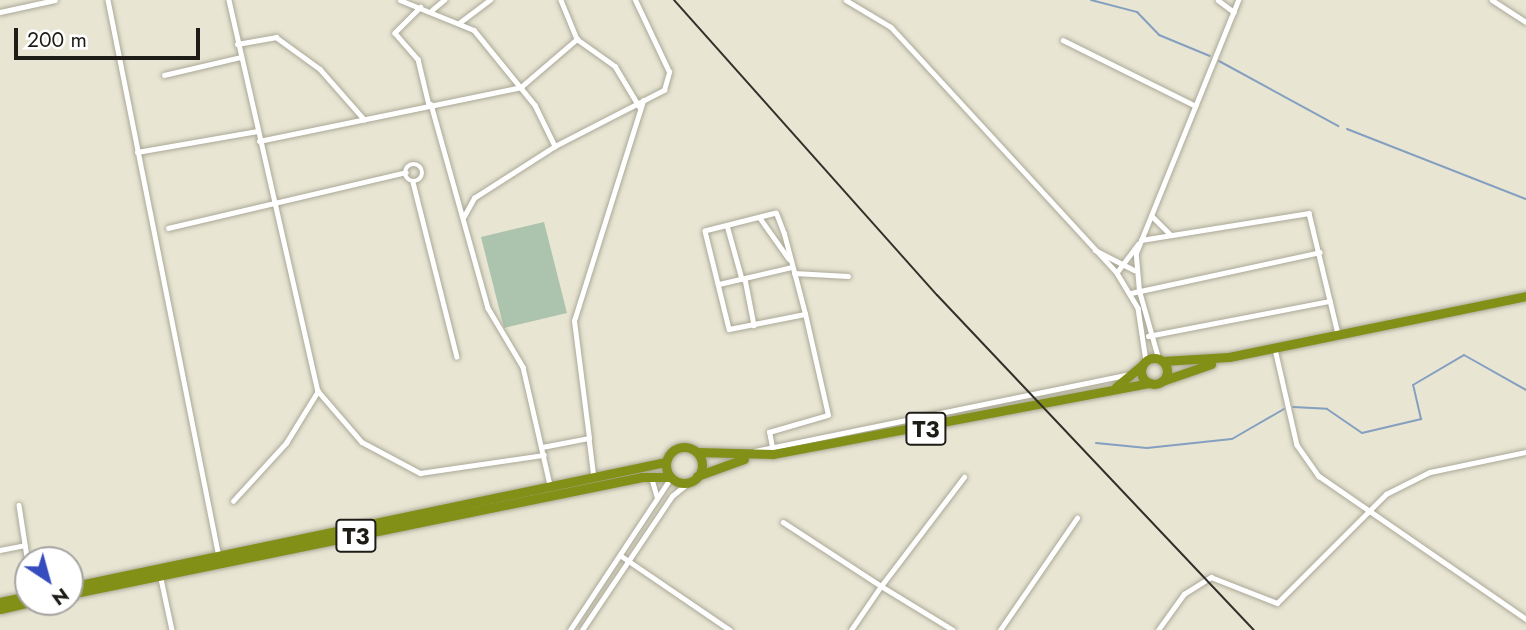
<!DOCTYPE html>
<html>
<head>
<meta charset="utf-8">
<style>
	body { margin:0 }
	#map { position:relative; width:1526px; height:630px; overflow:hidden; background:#e8e5d3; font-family:Jost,sans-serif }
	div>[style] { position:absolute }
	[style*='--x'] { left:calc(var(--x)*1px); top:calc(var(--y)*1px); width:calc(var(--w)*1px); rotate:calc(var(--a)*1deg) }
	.green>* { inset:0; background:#acc3ae }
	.stream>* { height:2px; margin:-1px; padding:0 1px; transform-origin:1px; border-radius:1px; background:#849fbf }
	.roads { filter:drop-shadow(0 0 2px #aba897) drop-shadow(0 0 2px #aba897) }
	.street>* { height:4.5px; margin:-2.25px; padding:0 2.25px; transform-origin:2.25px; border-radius:2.25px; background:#fff }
	.street>.ring { margin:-2.25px; padding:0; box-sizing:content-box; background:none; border:4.5px solid #fff; border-radius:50% }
	.highway>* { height:9px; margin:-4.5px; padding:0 4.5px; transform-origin:4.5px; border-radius:4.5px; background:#829017 }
	.highway>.ring { margin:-4.5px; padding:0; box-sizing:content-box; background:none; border:9px solid #829017; border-radius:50% }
	.rail>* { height:2px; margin:-1px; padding:0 1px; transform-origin:1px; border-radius:1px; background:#333029 }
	span { translate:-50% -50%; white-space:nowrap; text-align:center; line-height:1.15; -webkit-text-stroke:5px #fff; paint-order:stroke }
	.shield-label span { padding:2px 5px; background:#fff; border:2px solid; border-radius:5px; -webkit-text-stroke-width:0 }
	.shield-label { font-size:23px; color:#1e1c16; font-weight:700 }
	.north { position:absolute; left:14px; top:546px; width:70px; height:70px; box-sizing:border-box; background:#fff; border:2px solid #a5a4a2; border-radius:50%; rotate:144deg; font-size:19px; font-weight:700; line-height:28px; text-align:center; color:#1e1c16 }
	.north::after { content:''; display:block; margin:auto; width:24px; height:32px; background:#354cbe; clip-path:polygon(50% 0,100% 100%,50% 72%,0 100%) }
	.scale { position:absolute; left:14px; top:28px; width:186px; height:32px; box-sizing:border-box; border:4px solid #1e1c16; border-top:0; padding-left:9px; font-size:21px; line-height:24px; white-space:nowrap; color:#1e1c16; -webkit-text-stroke:5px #fff; paint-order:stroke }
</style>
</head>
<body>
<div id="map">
	<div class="green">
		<div style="clip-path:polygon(544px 222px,567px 313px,504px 328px,481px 237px)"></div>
	</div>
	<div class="stream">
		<div style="--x:1091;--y:0;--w:48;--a:14.6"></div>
		<div style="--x:1137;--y:12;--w:32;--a:46"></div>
		<div style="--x:1159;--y:35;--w:55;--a:22.4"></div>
		<div style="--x:1219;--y:61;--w:136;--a:28.6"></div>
		<div style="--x:1347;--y:129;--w:192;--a:21.4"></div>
		<div style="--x:1293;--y:407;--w:34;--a:3"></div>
		<div style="--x:1327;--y:409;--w:42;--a:34.4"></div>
		<div style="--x:1362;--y:433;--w:61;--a:-13.3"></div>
		<div style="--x:1421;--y:419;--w:35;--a:-103"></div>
		<div style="--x:1413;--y:385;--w:59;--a:-30.5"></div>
		<div style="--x:1464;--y:355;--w:71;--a:29.4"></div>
		<div style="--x:1096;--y:443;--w:51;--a:5.6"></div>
		<div style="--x:1147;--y:448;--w:85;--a:-6"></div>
		<div style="--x:1232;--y:439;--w:60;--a:-30"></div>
	</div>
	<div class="roads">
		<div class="street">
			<div style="--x:108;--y:0;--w:568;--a:78.73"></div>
			<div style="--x:229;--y:0;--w:401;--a:77.2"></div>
			<div style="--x:318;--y:391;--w:67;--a:49.2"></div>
			<div style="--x:362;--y:442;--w:66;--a:28.1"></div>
			<div style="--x:420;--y:473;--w:125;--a:-8.3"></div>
			<div style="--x:400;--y:0;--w:80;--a:22.1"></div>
			<div style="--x:474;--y:30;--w:97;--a:50.9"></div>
			<div style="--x:535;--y:105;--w:46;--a:64"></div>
			<div style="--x:561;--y:0;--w:42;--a:67.7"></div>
			<div style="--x:577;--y:39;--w:47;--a:35.4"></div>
			<div style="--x:615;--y:66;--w:47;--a:59"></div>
			<div style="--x:846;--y:0;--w:52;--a:31"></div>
			<div style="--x:891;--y:27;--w:334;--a:47.4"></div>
			<div style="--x:1117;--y:273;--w:41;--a:59"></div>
			<div style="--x:1138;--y:308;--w:54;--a:81.4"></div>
			<div style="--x:1218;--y:0;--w:20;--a:37"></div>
			<div style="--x:1492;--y:0;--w:40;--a:32.9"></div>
			<div style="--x:421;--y:7;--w:37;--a:135"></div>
			<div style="--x:395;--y:33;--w:35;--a:49"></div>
			<div style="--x:418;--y:59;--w:47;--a:76.6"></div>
			<div style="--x:432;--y:10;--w:16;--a:-40"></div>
			<div style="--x:0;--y:12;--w:56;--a:-12.3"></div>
			<div style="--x:459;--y:23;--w:39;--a:-37"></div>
			<div style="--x:1063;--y:40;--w:148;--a:26.4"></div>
			<div style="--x:237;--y:44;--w:40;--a:-10"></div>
			<div style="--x:276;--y:37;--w:54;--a:36"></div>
			<div style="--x:320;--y:69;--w:67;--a:48.7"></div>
			<div style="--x:164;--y:75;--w:79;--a:-13.2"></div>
			<div style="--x:431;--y:104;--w:212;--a:74.4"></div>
			<div style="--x:488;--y:308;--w:69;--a:59.3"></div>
			<div style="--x:523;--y:367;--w:121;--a:77.1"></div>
			<div style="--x:259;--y:141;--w:268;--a:-11.6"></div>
			<div style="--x:521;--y:87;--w:74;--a:-40.6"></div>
			<div style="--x:137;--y:152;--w:122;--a:-9.9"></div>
			<div class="ring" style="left:405px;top:164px;width:13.5px;height:13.5px"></div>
			<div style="--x:413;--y:182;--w:180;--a:75.9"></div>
			<div style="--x:1152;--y:216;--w:25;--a:45"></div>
			<div style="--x:463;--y:218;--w:23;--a:-61"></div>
			<div style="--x:474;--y:198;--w:96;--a:-32.7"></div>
			<div style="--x:555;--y:146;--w:123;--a:-27.2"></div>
			<div style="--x:664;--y:90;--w:19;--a:-74"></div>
			<div style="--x:669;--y:72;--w:80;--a:-115.3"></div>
			<div style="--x:760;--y:218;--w:50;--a:54.7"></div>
			<div style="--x:727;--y:225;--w:56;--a:74.5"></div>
			<div style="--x:168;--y:228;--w:244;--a:-13.2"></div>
			<div style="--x:1141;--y:240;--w:170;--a:-9.1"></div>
			<div style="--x:1309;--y:213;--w:124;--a:76.5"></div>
			<div style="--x:1095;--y:250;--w:44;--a:27.1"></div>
			<div style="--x:1117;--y:272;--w:35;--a:-53"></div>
			<div style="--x:794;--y:273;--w:54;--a:3.2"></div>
			<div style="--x:745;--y:279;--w:47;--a:78.9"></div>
			<div style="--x:719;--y:284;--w:75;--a:-13.1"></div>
			<div style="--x:1131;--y:293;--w:193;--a:-12.2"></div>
			<div style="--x:1148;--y:336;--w:185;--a:-10.9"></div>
			<div style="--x:1275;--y:349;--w:98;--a:77.1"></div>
			<div style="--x:1297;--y:445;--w:38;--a:55"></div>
			<div style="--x:1319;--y:476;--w:252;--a:34.6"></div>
			<div style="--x:1158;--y:358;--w:70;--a:-105.8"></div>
			<div style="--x:1139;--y:291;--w:38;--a:-95"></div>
			<div style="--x:1136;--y:253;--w:273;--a:-68"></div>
			<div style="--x:589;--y:438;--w:40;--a:82.9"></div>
			<div style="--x:542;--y:447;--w:48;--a:-10.8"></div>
			<div style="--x:589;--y:438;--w:118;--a:-97.3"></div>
			<div style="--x:574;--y:321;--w:231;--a:-72.6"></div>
			<div style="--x:755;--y:451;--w:379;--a:-11.6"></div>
			<div style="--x:765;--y:452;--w:9;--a:-36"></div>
			<div style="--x:772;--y:447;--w:15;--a:-101"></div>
			<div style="--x:769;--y:432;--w:61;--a:-16.1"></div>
			<div style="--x:828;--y:415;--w:104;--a:-102.8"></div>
			<div style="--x:805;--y:314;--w:83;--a:-104.7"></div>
			<div style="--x:784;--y:234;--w:22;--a:-111"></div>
			<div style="--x:776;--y:213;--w:73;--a:165.8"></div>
			<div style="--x:705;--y:231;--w:101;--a:76.2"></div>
			<div style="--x:729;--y:329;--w:77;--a:-11.2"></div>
			<div style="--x:652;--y:479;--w:18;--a:74"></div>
			<div style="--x:233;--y:501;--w:79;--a:-47.6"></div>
			<div style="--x:286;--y:443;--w:61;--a:-58.4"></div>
			<div style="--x:19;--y:505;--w:59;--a:81.2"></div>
			<div style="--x:783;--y:522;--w:117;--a:33.1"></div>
			<div style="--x:881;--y:586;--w:137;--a:-52.7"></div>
			<div style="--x:0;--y:550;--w:25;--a:-11"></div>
			<div style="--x:620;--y:555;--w:133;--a:34.3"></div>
			<div style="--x:160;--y:574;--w:57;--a:77.9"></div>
			<div style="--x:570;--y:630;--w:181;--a:-56.5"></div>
			<div style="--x:582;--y:630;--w:161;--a:-56.1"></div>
			<div style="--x:672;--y:496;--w:22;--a:-39"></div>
			<div style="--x:851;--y:630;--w:53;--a:-55.7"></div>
			<div style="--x:881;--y:586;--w:84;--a:31.4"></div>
			<div style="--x:1000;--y:630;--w:136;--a:-55.5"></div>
			<div style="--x:1158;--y:630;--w:44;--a:-54.2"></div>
			<div style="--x:1184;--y:594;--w:32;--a:-32"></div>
			<div style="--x:1211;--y:577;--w:71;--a:21.5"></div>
			<div style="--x:1277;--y:603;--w:154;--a:-45"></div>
			<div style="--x:1386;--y:494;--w:49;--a:-26.6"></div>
			<div style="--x:1430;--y:472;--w:98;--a:-11.8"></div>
		</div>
		<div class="highway">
			<div class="ring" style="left:1141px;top:358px;width:17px;height:17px"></div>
			<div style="--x:1163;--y:361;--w:66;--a:-3.5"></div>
			<div style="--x:1229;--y:357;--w:303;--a:-11.6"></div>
			<div style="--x:1162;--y:381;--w:52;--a:-19.1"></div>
			<div style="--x:1116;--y:387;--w:34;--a:-40"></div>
			<div class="ring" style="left:666px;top:447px;width:27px;height:27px"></div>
			<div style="--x:697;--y:452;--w:76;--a:1.5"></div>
			<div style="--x:773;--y:454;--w:383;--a:-10.7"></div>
			<div style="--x:697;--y:476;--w:50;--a:-19.9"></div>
			<div style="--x:70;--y:587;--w:609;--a:-11.85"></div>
			<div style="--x:70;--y:594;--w:584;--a:-11.56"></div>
			<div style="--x:642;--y:477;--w:28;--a:0"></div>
			<div style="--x:0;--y:602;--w:29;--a:-12"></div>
			<div style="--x:0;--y:609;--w:31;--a:-13"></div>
		</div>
	</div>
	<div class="rail">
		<div style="--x:674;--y:0;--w:395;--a:48.3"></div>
		<div style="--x:937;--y:295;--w:461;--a:46.6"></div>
	</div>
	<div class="shield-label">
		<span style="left:926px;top:429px">T3</span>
		<span style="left:356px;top:536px">T3</span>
	</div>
	<div class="north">N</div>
	<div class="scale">200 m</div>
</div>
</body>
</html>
